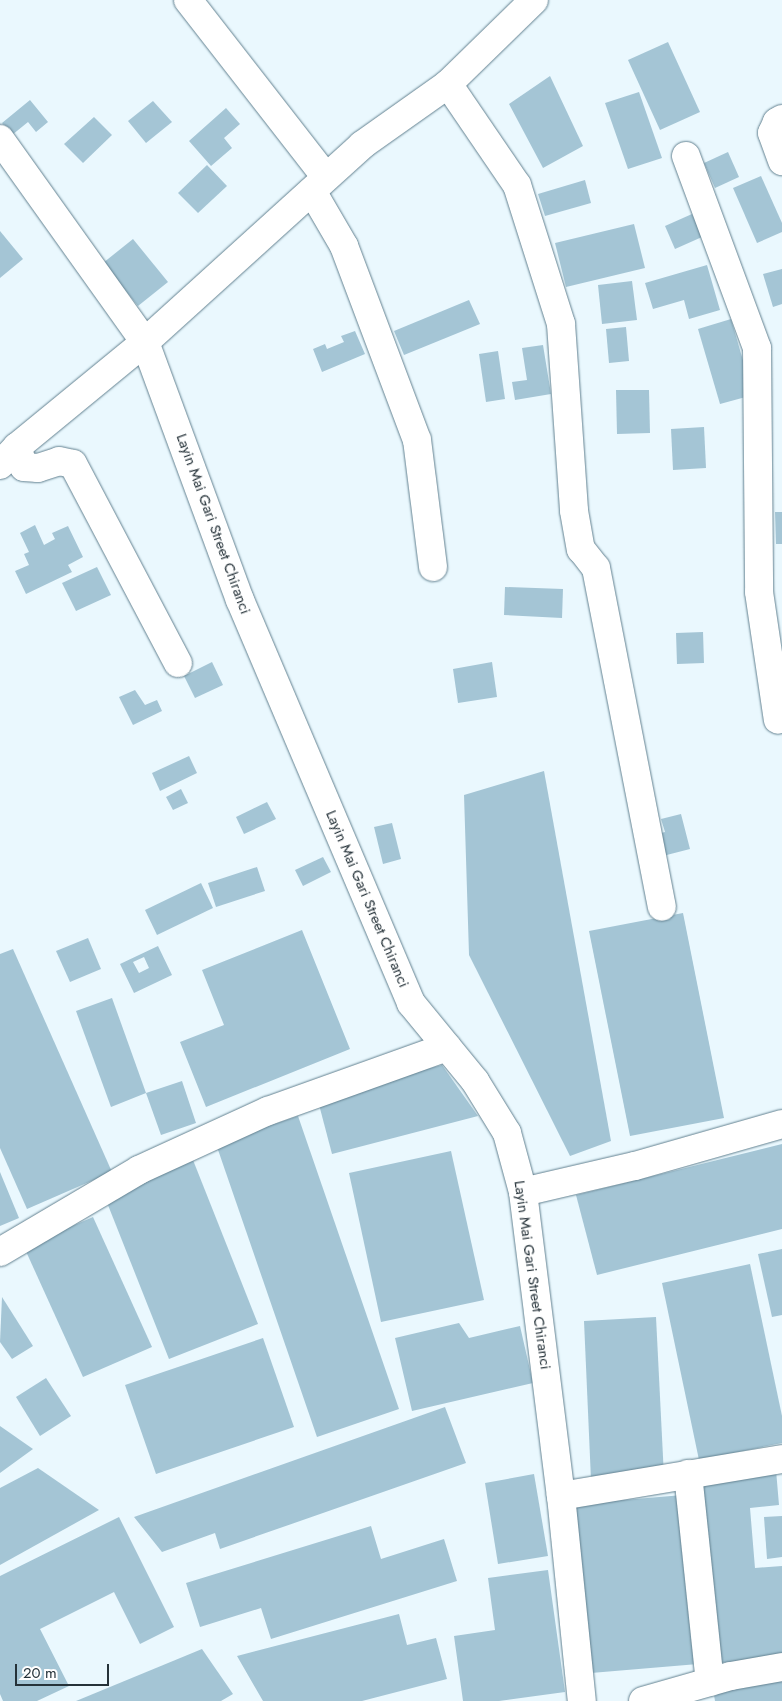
<!DOCTYPE html>
<html>
<head>
<meta charset="utf-8">
<style>
	body { margin:0 }
	#map { position:relative; width:782px; height:1701px; overflow:hidden; background:#eaf8fe; font-family:Jost,sans-serif }
	div>[style] { position:absolute }
	[style*='--x'] { left:calc(var(--x)*1px); top:calc(var(--y)*1px); width:calc(var(--w)*1px); rotate:calc(var(--a)*1deg) }
	.building>* { inset:0; background:#a4c5d5 }
	.roads { filter:drop-shadow(0 0 1px #628190) drop-shadow(0 0 1px #628190) }
	.minor>* { height:28px; margin:-14px; padding:0 14px; transform-origin:14px; border-radius:14px; background:#fff }
	span { translate:-50% -50%; white-space:nowrap; text-align:center; line-height:1.15; -webkit-text-stroke:4px #fff; paint-order:stroke }
	.street-label { font-size:15px; color:#253239 }
	.scale { position:absolute; left:15px; top:1664px; width:94px; height:22px; box-sizing:border-box; border:2px solid #253239; border-top:0; padding-left:6px; font-size:15px; line-height:18px; white-space:nowrap; color:#253239; -webkit-text-stroke:4px #fff; paint-order:stroke }
</style>
</head>
<body>
<div id="map">
	<div class="building">
		<div style="clip-path:polygon(668px 42px,700px 112px,660px 130px,628px 60px)"></div>
		<div style="clip-path:polygon(550px 76px,583px 146px,543px 168px,509px 104px)"></div>
		<div style="clip-path:polygon(639px 92px,662px 158px,628px 169px,605px 103px)"></div>
		<div style="clip-path:polygon(30px 100px,48px 122px,36px 132px,28px 122px,12px 135px,2px 123px)"></div>
		<div style="clip-path:polygon(153px 101px,172px 122px,146px 143px,128px 121px)"></div>
		<div style="clip-path:polygon(226px 108px,240px 124px,224px 138px,232px 148px,211px 166px,189px 141px)"></div>
		<div style="clip-path:polygon(94px 117px,112px 135px,83px 163px,64px 144px)"></div>
		<div style="clip-path:polygon(728px 152px,739px 177px,715px 188px,704px 163px)"></div>
		<div style="clip-path:polygon(207px 165px,227px 186px,198px 213px,178px 193px)"></div>
		<div style="clip-path:polygon(761px 176px,782px 223px,782px 232px,757px 243px,733px 188px)"></div>
		<div style="clip-path:polygon(585px 180px,591px 203px,545px 216px,538px 194px)"></div>
		<div style="clip-path:polygon(692px 214px,702px 237px,675px 249px,665px 226px)"></div>
		<div style="clip-path:polygon(634px 224px,645px 268px,566px 287px,555px 243px)"></div>
		<div style="clip-path:polygon(0 231px,23px 259px,0 278px)"></div>
		<div style="clip-path:polygon(133px 239px,168px 282px,138px 306px,103px 263px)"></div>
		<div style="clip-path:polygon(707px 265px,720px 310px,689px 319px,684px 300px,653px 309px,645px 283px)"></div>
		<div style="clip-path:polygon(782px 269px,782px 304px,773px 307px,763px 274px)"></div>
		<div style="clip-path:polygon(632px 281px,637px 320px,602px 324px,598px 285px)"></div>
		<div style="clip-path:polygon(469px 300px,480px 324px,404px 355px,394px 331px)"></div>
		<div style="clip-path:polygon(731px 319px,753px 395px,720px 404px,698px 329px)"></div>
		<div style="clip-path:polygon(626px 327px,629px 361px,609px 363px,606px 329px)"></div>
		<div style="clip-path:polygon(355px 331px,365px 354px,322px 372px,313px 349px,325px 344px,327px 349px,344px 342px,341px 336px)"></div>
		<div style="clip-path:polygon(543px 345px,551px 394px,515px 400px,512px 382px,527px 380px,522px 348px)"></div>
		<div style="clip-path:polygon(498px 351px,505px 399px,486px 402px,479px 354px)"></div>
		<div style="clip-path:polygon(616px 390px,649px 390px,650px 433px,617px 434px)"></div>
		<div style="clip-path:polygon(704px 427px,706px 468px,673px 470px,671px 429px)"></div>
		<div style="clip-path:polygon(775px 512px,782px 512px,782px 544px,776px 544px)"></div>
		<div style="clip-path:polygon(35px 525px,44px 545px,55px 539px,52px 533px,68px 526px,83px 557px,68px 565px,72px 572px,26px 594px,15px 571px,29px 565px,24px 554px,29px 552px,20px 533px)"></div>
		<div style="clip-path:polygon(97px 567px,111px 595px,76px 611px,62px 583px)"></div>
		<div style="clip-path:polygon(505px 587px,563px 589px,562px 618px,504px 615px)"></div>
		<div style="clip-path:polygon(703px 632px,704px 663px,677px 664px,676px 633px)"></div>
		<div style="clip-path:polygon(212px 662px,223px 685px,195px 698px,184px 676px)"></div>
		<div style="clip-path:polygon(492px 662px,497px 697px,458px 703px,453px 669px)"></div>
		<div style="clip-path:polygon(135px 690px,145px 705px,157px 700px,162px 711px,133px 725px,119px 697px)"></div>
		<div style="clip-path:polygon(189px 756px,197px 773px,160px 791px,152px 773px)"></div>
		<div style="clip-path:polygon(544px 771px,611px 1141px,570px 1156px,469px 955px,464px 795px)"></div>
		<div style="clip-path:polygon(181px 789px,188px 803px,173px 810px,166px 797px)"></div>
		<div style="clip-path:polygon(267px 802px,276px 819px,244px 834px,236px 817px)"></div>
		<div style="clip-path:polygon(681px 814px,690px 849px,655px 858px,649px 836px,665px 832px,661px 819px)"></div>
		<div style="clip-path:polygon(392px 823px,401px 859px,383px 864px,374px 827px)"></div>
		<div style="clip-path:polygon(323px 857px,331px 872px,303px 886px,295px 870px)"></div>
		<div style="clip-path:polygon(257px 867px,265px 891px,216px 907px,208px 883px)"></div>
		<div style="clip-path:polygon(201px 883px,213px 908px,157px 935px,145px 910px)"></div>
		<div style="clip-path:polygon(683px 913px,724px 1118px,630px 1136px,589px 931px)"></div>
		<div style="clip-path:polygon(302px 930px,350px 1049px,206px 1107px,180px 1042px,224px 1025px,202px 970px)"></div>
		<div style="clip-path:polygon(88px 938px,101px 969px,70px 982px,56px 951px)"></div>
		<div style="clip-path:polygon(evenodd,158px 946px,172px 975px,134px 993px,120px 964px,158px 946px,144px 957px,149px 968px,139px 973px,133px 962px,144px 957px)"></div>
		<div style="clip-path:polygon(13px 949px,112px 1172px,27px 1209px,0 1148px,0 954px)"></div>
		<div style="clip-path:polygon(112px 998px,146px 1093px,111px 1107px,76px 1011px)"></div>
		<div style="clip-path:polygon(442px 1065px,478px 1116px,332px 1154px,317px 1097px)"></div>
		<div style="clip-path:polygon(182px 1081px,196px 1123px,161px 1135px,146px 1093px)"></div>
		<div style="clip-path:polygon(298px 1116px,399px 1409px,317px 1437px,216px 1144px)"></div>
		<div style="clip-path:polygon(782px 1144px,782px 1229px,597px 1275px,576px 1195px)"></div>
		<div style="clip-path:polygon(451px 1151px,484px 1300px,381px 1322px,349px 1173px)"></div>
		<div style="clip-path:polygon(193px 1160px,258px 1324px,169px 1359px,104px 1195px)"></div>
		<div style="clip-path:polygon(0 1172px,19px 1218px,0 1226px)"></div>
		<div style="clip-path:polygon(93px 1217px,152px 1347px,83px 1377px,24px 1247px)"></div>
		<div style="clip-path:polygon(782px 1249px,782px 1315px,772px 1317px,758px 1254px)"></div>
		<div style="clip-path:polygon(750px 1264px,782px 1416px,782px 1443px,699px 1460px,662px 1283px)"></div>
		<div style="clip-path:polygon(2px 1297px,33px 1346px,12px 1359px,0 1342px)"></div>
		<div style="clip-path:polygon(656px 1317px,664px 1477px,591px 1480px,584px 1321px)"></div>
		<div style="clip-path:polygon(459px 1323px,469px 1338px,520px 1326px,533px 1383px,412px 1411px,395px 1338px)"></div>
		<div style="clip-path:polygon(263px 1338px,294px 1427px,156px 1474px,125px 1385px)"></div>
		<div style="clip-path:polygon(46px 1378px,71px 1416px,40px 1436px,16px 1397px)"></div>
		<div style="clip-path:polygon(445px 1407px,466px 1463px,220px 1549px,215px 1533px,162px 1552px,134px 1517px)"></div>
		<div style="clip-path:polygon(0 1426px,33px 1449px,0 1473px)"></div>
		<div style="clip-path:polygon(38px 1468px,99px 1510px,0 1565px,0 1488px)"></div>
		<div style="clip-path:polygon(776px 1470px,779px 1505px,750px 1508px,755px 1568px,782px 1566px,782px 1658px,715px 1663px,700px 1476px)"></div>
		<div style="clip-path:polygon(534px 1474px,548px 1556px,498px 1564px,485px 1483px)"></div>
		<div style="clip-path:polygon(683px 1495px,698px 1664px,591px 1673px,576px 1504px)"></div>
		<div style="clip-path:polygon(782px 1516px,782px 1557px,767px 1559px,764px 1517px)"></div>
		<div style="clip-path:polygon(119px 1517px,174px 1627px,140px 1644px,114px 1592px,40px 1629px,69px 1686px,37px 1701px,3px 1701px,0 1694px,0 1576px)"></div>
		<div style="clip-path:polygon(371px 1526px,381px 1559px,444px 1539px,457px 1581px,271px 1639px,261px 1608px,200px 1627px,186px 1583px)"></div>
		<div style="clip-path:polygon(548px 1570px,565px 1692px,499px 1701px,463px 1701px,454px 1636px,495px 1630px,488px 1578px)"></div>
		<div style="clip-path:polygon(399px 1614px,407px 1645px,436px 1638px,447px 1679px,362px 1701px,263px 1701px,237px 1656px)"></div>
		<div style="clip-path:polygon(202px 1649px,233px 1694px,221px 1701px,76px 1701px)"></div>
		<div style="clip-path:polygon(782px 1675px,782px 1701px,715px 1701px,713px 1689px)"></div>
	</div>
	<div class="roads">
		<div class="minor">
			<div style="--x:188;--y:0;--w:224;--a:52.1"></div>
			<div style="--x:448;--y:84;--w:122;--a:55.7"></div>
			<div style="--x:517;--y:185;--w:146;--a:72.4"></div>
			<div style="--x:561;--y:324;--w:187;--a:86"></div>
			<div style="--x:574;--y:511;--w:39;--a:80"></div>
			<div style="--x:581;--y:549;--w:24;--a:52"></div>
			<div style="--x:596;--y:568;--w:345;--a:79"></div>
			<div style="--x:782;--y:119;--w:6;--a:149"></div>
			<div style="--x:777;--y:122;--w:12;--a:114"></div>
			<div style="--x:772;--y:133;--w:30;--a:70"></div>
			<div style="--x:0;--y:139;--w:249;--a:54.5"></div>
			<div style="--x:145;--y:342;--w:275;--a:69.8"></div>
			<div style="--x:240;--y:600;--w:438;--a:67"></div>
			<div style="--x:411;--y:1003;--w:101;--a:50.6"></div>
			<div style="--x:475;--y:1081;--w:61;--a:58.4"></div>
			<div style="--x:507;--y:1133;--w:61;--a:74.8"></div>
			<div style="--x:523;--y:1192;--w:306;--a:82.9"></div>
			<div style="--x:561;--y:1496;--w:206;--a:84.2"></div>
			<div style="--x:686;--y:156;--w:205;--a:69.7"></div>
			<div style="--x:757;--y:348;--w:244;--a:89.5"></div>
			<div style="--x:759;--y:592;--w:129;--a:81.6"></div>
			<div style="--x:312;--y:191;--w:64;--a:59.8"></div>
			<div style="--x:344;--y:246;--w:207;--a:69.4"></div>
			<div style="--x:417;--y:440;--w:128;--a:82.8"></div>
			<div style="--x:17;--y:447;--w:21;--a:71"></div>
			<div style="--x:24;--y:467;--w:14;--a:4"></div>
			<div style="--x:38;--y:468;--w:22;--a:-18"></div>
			<div style="--x:59;--y:461;--w:14;--a:12"></div>
			<div style="--x:73;--y:464;--w:225;--a:62.2"></div>
			<div style="--x:0;--y:465;--w:25;--a:-47"></div>
			<div style="--x:17;--y:447;--w:166;--a:-39.4"></div>
			<div style="--x:145;--y:342;--w:293;--a:-42.2"></div>
			<div style="--x:362;--y:145;--w:105;--a:-35.3"></div>
			<div style="--x:448;--y:84;--w:120;--a:-44.3"></div>
			<div style="--x:523;--y:1192;--w:115;--a:-13.1"></div>
			<div style="--x:635;--y:1166;--w:153;--a:-15.9"></div>
			<div style="--x:0;--y:1252;--w:161;--a:-30.5"></div>
			<div style="--x:139;--y:1170;--w:142;--a:-24.6"></div>
			<div style="--x:268;--y:1111;--w:190;--a:-19.7"></div>
			<div style="--x:688;--y:1474;--w:209;--a:84"></div>
			<div style="--x:561;--y:1496;--w:224;--a:-9.5"></div>
			<div style="--x:643;--y:1701;--w:91;--a:-15.9"></div>
			<div style="--x:731;--y:1676;--w:52;--a:-10"></div>
		</div>
	</div>
	<div class="street-label">
		<span style="left:213px;top:524px;rotate:70deg">Layin Mai Gari Street Chiranci</span>
		<span style="left:367px;top:899px;rotate:67deg">Layin Mai Gari Street Chiranci</span>
		<span style="left:532px;top:1275px;rotate:82deg">Layin Mai Gari Street Chiranci</span>
	</div>
	<div class="scale">20 m</div>
</div>
</body>
</html>
